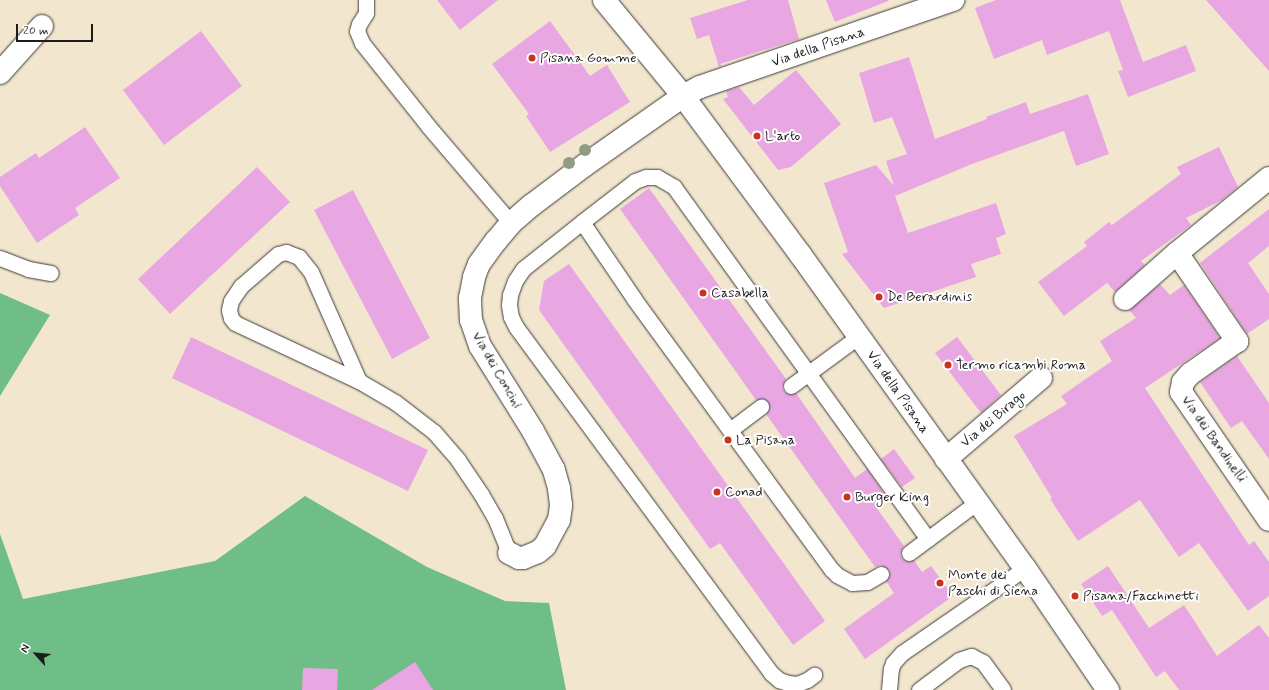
<!DOCTYPE html>
<html>
<head>
<meta charset="utf-8">
<style>
	body { margin:0 }
	#map { position:relative; width:1269px; height:690px; overflow:hidden; background:#f2e6ce; font-family:Mynerve,sans-serif }
	div>[style] { position:absolute }
	[style*='--x'] { left:calc(var(--x)*1px); top:calc(var(--y)*1px); width:calc(var(--w)*1px); rotate:calc(var(--a)*1deg) }
	.forest>* { inset:0; background:#6fbe87 }
	.building>* { inset:0; background:#e8a7e3 }
	.roads { filter:drop-shadow(0 0 1px #3c3a37) drop-shadow(0 0 1px #3c3a37) }
	.service>* { height:15px; margin:-7.5px; padding:0 7.5px; transform-origin:7.5px; border-radius:7.5px; background:#fff }
	.minor>* { height:22px; margin:-11px; padding:0 11px; transform-origin:11px; border-radius:11px; background:#fff }
	.secondary>* { height:22px; margin:-11px; padding:0 11px; transform-origin:11px; border-radius:11px; background:#fff }
	.trees>* { width:12px; height:12px; margin:-6px; border-radius:50%; background:#919c86 }
	.dots>* { width:11px; height:11px; translate:-50% -50%; box-sizing:border-box; border:2px solid #fff; border-radius:50% }
	span { translate:-50% -50%; white-space:nowrap; text-align:center; line-height:1.15; -webkit-text-stroke:4px #fff; paint-order:stroke }
	.street-label { font-size:14px; color:#1c1c1c }
	.poi-label { font-size:14px; color:#1c1c1c }
	.left { translate:0 -50%; text-align:left }
	.north { position:absolute; left:16px; top:634px; width:40px; height:40px; -webkit-text-stroke:3px #fff; paint-order:stroke; rotate:297deg; font-size:11px; font-weight:700; line-height:16px; text-align:center; color:#1c1c1c }
	.north::after { content:''; display:block; margin:auto; width:14px; height:18px; background:#1c1c1c; clip-path:polygon(50% 0,100% 100%,50% 72%,0 100%) }
	.scale { position:absolute; left:16px; top:24px; width:77px; height:18px; box-sizing:border-box; border:2px solid #1c1c1c; border-top:0; padding-left:5px; font-size:12px; line-height:14px; white-space:nowrap; color:#1c1c1c; -webkit-text-stroke:3px #fff; paint-order:stroke }
</style>
</head>
<body>
<div id="map">
	<div class="forest">
		<div style="clip-path:polygon(0 293px,50px 315px,0 396px)"></div>
		<div style="clip-path:polygon(305px 496px,427px 567px,505px 601px,549px 603px,566px 690px,0 690px,0 534px,23px 599px,215px 561px)"></div>
	</div>
	<div class="building">
		<div style="clip-path:polygon(437px 0,498px 0,460px 30px)"></div>
		<div style="clip-path:polygon(748px 0,788px 0,799px 39px,720px 64px,722px 66px,719px 67px,709px 35px,697px 39px,690px 18px)"></div>
		<div style="clip-path:polygon(826px 0,888px 0,888px 1px,835px 22px)"></div>
		<div style="clip-path:polygon(996px 0,1120px 0,1143px 62px,1186px 45px,1196px 71px,1128px 97px,1118px 71px,1123px 70px,1109px 31px,1047px 55px,1042px 40px,994px 59px,975px 8px)"></div>
		<div style="clip-path:polygon(1206px 0,1269px 0,1269px 71px)"></div>
		<div style="clip-path:polygon(550px 21px,590px 76px,607px 65px,630px 102px,550px 152px,526px 116px,529px 114px,492px 64px)"></div>
		<div style="clip-path:polygon(201px 31px,242px 86px,164px 145px,123px 90px)"></div>
		<div style="clip-path:polygon(909px 57px,935px 139px,987px 119px,986px 117px,1026px 102px,1030px 114px,1088px 94px,1109px 154px,1076px 166px,1064px 131px,972px 164px,895px 196px,908px 233px,996px 203px,1006px 234px,996px 238px,1001px 254px,971px 264px,976px 277px,884px 308px,842px 254px,848px 252px,824px 183px,876px 165px,894px 186px,886px 161px,907px 154px,892px 117px,874px 123px,859px 73px)"></div>
		<div style="clip-path:polygon(796px 70px,841px 124px,791px 167px,778px 170px,723px 99px,728px 97px,726px 91px,739px 87px,754px 105px)"></div>
		<div style="clip-path:polygon(85px 127px,120px 178px,75px 208px,79px 215px,37px 243px,0 186px,0 177px,36px 153px,39px 158px)"></div>
		<div style="clip-path:polygon(1219px 147px,1238px 187px,1222px 200px,1186px 218px,1191px 225px,1141px 261px,1145px 265px,1115px 292px,1107px 283px,1064px 316px,1038px 282px,1087px 246px,1084px 242px,1109px 222px,1112px 225px,1181px 174px,1177px 167px)"></div>
		<div style="clip-path:polygon(257px 167px,290px 202px,170px 314px,138px 279px)"></div>
		<div style="clip-path:polygon(649px 188px,786px 379px,782px 387px,784px 392px,788px 394px,796px 393px,855px 478px,867px 469px,887px 498px,876px 507px,904px 546px,900px 554px,902px 559px,906px 561px,914px 560px,922px 572px,931px 566px,953px 596px,865px 659px,844px 629px,894px 593px,886px 581px,890px 574px,889px 570px,881px 565px,875px 567px,766px 414px,769px 410px,768px 402px,764px 399px,756px 400px,620px 209px)"></div>
		<div style="clip-path:polygon(353px 190px,430px 338px,392px 359px,314px 210px)"></div>
		<div style="clip-path:polygon(1269px 209px,1269px 246px,1248px 263px,1269px 294px,1269px 319px,1247px 334px,1200px 263px)"></div>
		<div style="clip-path:polygon(569px 264px,825px 621px,793px 645px,720px 543px,710px 549px,539px 310px,544px 281px)"></div>
		<div style="clip-path:polygon(1160px 284px,1170px 295px,1184px 285px,1220px 338px,1145px 388px,1249px 545px,1254px 541px,1269px 562px,1269px 596px,1248px 611px,1199px 543px,1179px 557px,1140px 500px,1078px 541px,1050px 499px,1052px 498px,1014px 436px,1067px 404px,1061px 396px,1112px 361px,1100px 341px,1136px 318px,1129px 310px)"></div>
		<div style="clip-path:polygon(191px 337px,428px 450px,408px 491px,172px 378px)"></div>
		<div style="clip-path:polygon(957px 337px,1001px 395px,981px 413px,935px 353px)"></div>
		<div style="clip-path:polygon(1237px 356px,1269px 403px,1269px 459px,1242px 421px,1231px 428px,1200px 382px)"></div>
		<div style="clip-path:polygon(894px 449px,915px 478px,902px 487px,881px 459px)"></div>
		<div style="clip-path:polygon(1108px 566px,1149px 628px,1184px 605px,1217px 656px,1259px 625px,1269px 638px,1269px 690px,1179px 690px,1165px 671px,1156px 677px,1112px 610px,1102px 616px,1081px 584px)"></div>
		<div style="clip-path:polygon(415px 662px,433px 690px,372px 690px)"></div>
		<div style="clip-path:polygon(303px 668px,338px 669px,337px 690px,302px 690px)"></div>
	</div>
	<div class="roads">
		<div class="service">
			<div style="--x:366;--y:0;--w:13;--a:90"></div>
			<div style="--x:366;--y:13;--w:13;--a:122"></div>
			<div style="--x:359;--y:24;--w:7;--a:106"></div>
			<div style="--x:357;--y:31;--w:13;--a:67"></div>
			<div style="--x:362;--y:43;--w:107;--a:51.4"></div>
			<div style="--x:429;--y:127;--w:126;--a:49.5"></div>
			<div style="--x:582;--y:222;--w:75;--a:141.5"></div>
			<div style="--x:523;--y:269;--w:14;--a:124"></div>
			<div style="--x:515;--y:281;--w:15;--a:110"></div>
			<div style="--x:510;--y:295;--w:10;--a:96"></div>
			<div style="--x:509;--y:305;--w:12;--a:81"></div>
			<div style="--x:511;--y:317;--w:11;--a:63"></div>
			<div style="--x:516;--y:327;--w:430;--a:53.6"></div>
			<div style="--x:771;--y:673;--w:11;--a:41"></div>
			<div style="--x:779;--y:680;--w:9;--a:18"></div>
			<div style="--x:788;--y:683;--w:9;--a:6"></div>
			<div style="--x:797;--y:684;--w:11;--a:-22"></div>
			<div style="--x:807;--y:680;--w:9;--a:-36"></div>
			<div style="--x:0;--y:258;--w:30;--a:21"></div>
			<div style="--x:28;--y:269;--w:23;--a:10"></div>
			<div style="--x:359;--y:381;--w:119;--a:-113.8"></div>
			<div style="--x:311;--y:272;--w:19;--a:-129"></div>
			<div style="--x:299;--y:257;--w:14;--a:-159"></div>
			<div style="--x:286;--y:252;--w:8;--a:166"></div>
			<div style="--x:278;--y:254;--w:49;--a:139.1"></div>
			<div style="--x:241;--y:286;--w:18;--a:124"></div>
			<div style="--x:231;--y:301;--w:9;--a:103"></div>
			<div style="--x:229;--y:310;--w:8;--a:76"></div>
			<div style="--x:231;--y:318;--w:6;--a:51"></div>
			<div style="--x:235;--y:323;--w:137;--a:25.1"></div>
			<div style="--x:359;--y:381;--w:42;--a:30.3"></div>
			<div style="--x:395;--y:402;--w:49;--a:37.6"></div>
			<div style="--x:434;--y:432;--w:37;--a:49"></div>
			<div style="--x:458;--y:460;--w:41;--a:55.9"></div>
			<div style="--x:481;--y:494;--w:28;--a:60"></div>
			<div style="--x:495;--y:518;--w:38;--a:68"></div>
			<div style="--x:791;--y:386;--w:84;--a:-36.3"></div>
			<div style="--x:730;--y:430;--w:39;--a:-37"></div>
			<div style="--x:909;--y:553;--w:84;--a:-36.7"></div>
			<div style="--x:881;--y:574;--w:16;--a:150"></div>
			<div style="--x:867;--y:582;--w:15;--a:176"></div>
			<div style="--x:852;--y:583;--w:17;--a:-152"></div>
			<div style="--x:837;--y:575;--w:8;--a:-135"></div>
			<div style="--x:831;--y:569;--w:333;--a:-126.1"></div>
			<div style="--x:635;--y:300;--w:94;--a:-124.2"></div>
			<div style="--x:582;--y:222;--w:67;--a:-37.7"></div>
			<div style="--x:635;--y:181;--w:12;--a:-20"></div>
			<div style="--x:646;--y:177;--w:11;--a:0"></div>
			<div style="--x:657;--y:177;--w:20;--a:30"></div>
			<div style="--x:674;--y:187;--w:434;--a:54.2"></div>
			<div style="--x:889;--y:690;--w:21;--a:-85"></div>
			<div style="--x:891;--y:669;--w:6;--a:-72"></div>
			<div style="--x:893;--y:663;--w:13;--a:-48"></div>
			<div style="--x:902;--y:653;--w:150;--a:-34.6"></div>
			<div style="--x:919;--y:690;--w:50;--a:-36.9"></div>
			<div style="--x:959;--y:660;--w:13;--a:-18"></div>
			<div style="--x:971;--y:656;--w:13;--a:27"></div>
			<div style="--x:983;--y:662;--w:34;--a:54"></div>
		</div>
		<div class="minor">
			<div style="--x:0;--y:73;--w:63;--a:-48.2"></div>
			<div style="--x:1269;--y:178;--w:119;--a:140.8"></div>
			<div style="--x:1177;--y:253;--w:107;--a:55.7"></div>
			<div style="--x:1237;--y:341;--w:57;--a:144.9"></div>
			<div style="--x:1190;--y:374;--w:11;--a:131"></div>
			<div style="--x:1183;--y:382;--w:10;--a:101"></div>
			<div style="--x:1181;--y:392;--w:155;--a:55.5"></div>
			<div style="--x:1125;--y:299;--w:69;--a:-41.5"></div>
			<div style="--x:946;--y:459;--w:125;--a:-40.5"></div>
			<div style="--x:509;--y:553;--w:11;--a:27"></div>
			<div style="--x:519;--y:558;--w:4;--a:0"></div>
			<div style="--x:523;--y:558;--w:16;--a:-22"></div>
			<div style="--x:538;--y:552;--w:9;--a:-41"></div>
			<div style="--x:545;--y:546;--w:30;--a:-62"></div>
			<div style="--x:559;--y:520;--w:15;--a:-82"></div>
			<div style="--x:561;--y:505;--w:17;--a:-97"></div>
			<div style="--x:559;--y:488;--w:19;--a:-106"></div>
			<div style="--x:554;--y:470;--w:44;--a:-118.3"></div>
			<div style="--x:533;--y:431;--w:100;--a:-121.9"></div>
			<div style="--x:480;--y:346;--w:28;--a:-109"></div>
			<div style="--x:471;--y:320;--w:22;--a:-93"></div>
			<div style="--x:470;--y:298;--w:21;--a:-79"></div>
			<div style="--x:474;--y:277;--w:14;--a:-69"></div>
			<div style="--x:479;--y:264;--w:29;--a:-54"></div>
			<div style="--x:496;--y:241;--w:23;--a:-50"></div>
			<div style="--x:511;--y:223;--w:28;--a:-41"></div>
			<div style="--x:532;--y:205;--w:66;--a:-37"></div>
			<div style="--x:585;--y:165;--w:120;--a:-35.1"></div>
			<div style="--x:683;--y:96;--w:19;--a:-28"></div>
			<div style="--x:700;--y:87;--w:268;--a:-19"></div>
		</div>
		<div class="secondary">
			<div style="--x:604;--y:0;--w:124;--a:50.5"></div>
			<div style="--x:683;--y:96;--w:197;--a:53.5"></div>
			<div style="--x:800;--y:254;--w:386;--a:54.4"></div>
			<div style="--x:1025;--y:568;--w:148;--a:55.8"></div>
		</div>
	</div>
	<div class="trees">
		<div style="left:585px;top:150px"></div>
		<div style="left:569px;top:163px"></div>
	</div>
	<div class="dots">
		<div style="left:532px;top:58px;background:#c8321e"></div>
		<div style="left:757px;top:136px;background:#c8321e"></div>
		<div style="left:703px;top:293px;background:#c8321e"></div>
		<div style="left:879px;top:297px;background:#c8321e"></div>
		<div style="left:948px;top:365px;background:#c8321e"></div>
		<div style="left:728px;top:440px;background:#c8321e"></div>
		<div style="left:717px;top:492px;background:#c8321e"></div>
		<div style="left:847px;top:497px;background:#c8321e"></div>
		<div style="left:940px;top:583px;background:#c8321e"></div>
		<div style="left:1075px;top:596px;background:#c8321e"></div>
	</div>
	<div class="street-label">
		<span style="left:818px;top:47px;rotate:-19deg">Via della Pisana</span>
		<span style="left:497px;top:370px;rotate:60deg">Via dei Concini</span>
		<span style="left:898px;top:392px;rotate:55deg">Via della Pisana</span>
		<span style="left:993px;top:419px;rotate:-40deg">Via dei Birago</span>
		<span style="left:1214px;top:439px;rotate:55deg">Via dei Bandinelli</span>
	</div>
	<div class="poi-label">
		<span class="left" style="left:540px;top:58px">Pisana Gomme</span>
		<span class="left" style="left:765px;top:136px">L'arto</span>
		<span class="left" style="left:711px;top:293px">Casabella</span>
		<span class="left" style="left:887px;top:297px">De Berardinis</span>
		<span class="left" style="left:956px;top:365px">Termo ricambi Roma</span>
		<span class="left" style="left:736px;top:440px">La Pisana</span>
		<span class="left" style="left:725px;top:492px">Conad</span>
		<span class="left" style="left:855px;top:497px">Burger King</span>
		<span class="left" style="left:948px;top:583px">Monte dei<br>Paschi di Siena</span>
		<span class="left" style="left:1083px;top:596px">Pisana/Facchinetti</span>
	</div>
	<div class="north">N</div>
	<div class="scale">20 m</div>
</div>
</body>
</html>
